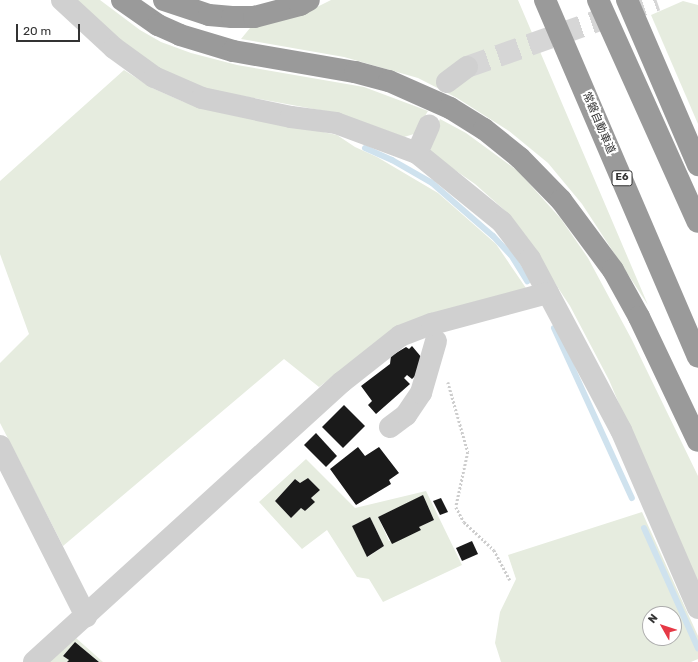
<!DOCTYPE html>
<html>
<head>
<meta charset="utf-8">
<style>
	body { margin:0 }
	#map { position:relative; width:698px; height:662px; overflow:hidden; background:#fff; font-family:Rubik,"Noto Sans JP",sans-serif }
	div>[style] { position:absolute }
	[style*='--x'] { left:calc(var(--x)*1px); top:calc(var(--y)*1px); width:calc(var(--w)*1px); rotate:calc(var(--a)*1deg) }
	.green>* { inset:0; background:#e6ecdf }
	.stream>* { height:6px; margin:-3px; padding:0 3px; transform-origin:3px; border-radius:3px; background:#cfe2ee }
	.building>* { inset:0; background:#1a1a1a }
	.minor-tunnel>* { height:22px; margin-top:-11px; transform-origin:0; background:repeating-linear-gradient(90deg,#d6d6d6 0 22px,transparent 0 33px) }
	.path>* { height:2.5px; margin-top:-1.25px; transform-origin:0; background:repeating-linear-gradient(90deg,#cdcdcd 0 2px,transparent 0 4px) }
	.minor>* { height:22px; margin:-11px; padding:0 11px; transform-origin:11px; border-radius:11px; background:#d0d0d0 }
	.highway>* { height:22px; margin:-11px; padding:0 11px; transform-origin:11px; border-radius:11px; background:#9a9a9a }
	span { translate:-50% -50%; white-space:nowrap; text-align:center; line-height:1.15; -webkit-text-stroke:4px #fff; paint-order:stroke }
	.shield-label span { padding:1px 3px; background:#fff; border:1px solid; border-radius:3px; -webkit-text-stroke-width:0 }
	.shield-label { font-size:10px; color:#333; font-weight:700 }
	.street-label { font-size:11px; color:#333 }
	.north { position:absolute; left:642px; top:606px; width:40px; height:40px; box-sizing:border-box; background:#fff; border:1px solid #adadad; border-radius:50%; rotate:309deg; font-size:11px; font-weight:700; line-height:16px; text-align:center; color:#333 }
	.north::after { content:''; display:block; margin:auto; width:14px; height:18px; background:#e63946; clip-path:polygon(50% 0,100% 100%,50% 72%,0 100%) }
	.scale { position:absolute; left:16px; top:24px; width:64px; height:18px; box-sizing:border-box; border:2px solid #333; border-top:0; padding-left:5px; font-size:12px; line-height:14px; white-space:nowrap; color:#333; -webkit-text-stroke:3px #fff; paint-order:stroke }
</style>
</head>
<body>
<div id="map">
	<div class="green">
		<div style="clip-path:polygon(74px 0,100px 0,140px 30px,161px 42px,191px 53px,237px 65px,364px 87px,428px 111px,414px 134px,404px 137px,341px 114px,194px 87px,149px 64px)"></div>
		<div style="clip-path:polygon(331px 0,518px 0,648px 305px,582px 204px,548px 163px,509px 131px,457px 98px,418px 78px,344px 57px,241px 39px,250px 28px,301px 15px)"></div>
		<div style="clip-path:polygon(683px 1px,698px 5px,698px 124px,651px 15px)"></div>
		<div style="clip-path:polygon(124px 70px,152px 88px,184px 102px,337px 135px,355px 147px,377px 157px,438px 193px,496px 244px,528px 291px,396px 328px,319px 387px,284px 359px,63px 546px,0 423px,0 363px,29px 334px,0 254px,0 181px)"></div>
		<div style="clip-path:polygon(440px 119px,466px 133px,518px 171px,561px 219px,588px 258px,632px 340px,698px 476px,698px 590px,609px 380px,570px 306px,510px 215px,475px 184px,432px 154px,428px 142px)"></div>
		<div style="clip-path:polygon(evenodd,306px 459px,355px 508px,426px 491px,462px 565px,383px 602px,369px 579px,357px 577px,327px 530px,302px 549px,259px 502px,306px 459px,308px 478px,320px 490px,311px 498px,314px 502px,305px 511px,301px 508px,291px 518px,275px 501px,295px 479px,300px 483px,308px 478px,306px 459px,423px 496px,434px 520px,389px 541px,378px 517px,423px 496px,306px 459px,370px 517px,384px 546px,368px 557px,352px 526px,370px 517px)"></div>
		<div style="clip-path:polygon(evenodd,642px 512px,698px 636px,698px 659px,691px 662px,501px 662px,495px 643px,500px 612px,516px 579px,508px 555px,642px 512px,650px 614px,674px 614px,674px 638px,650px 638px,650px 614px)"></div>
		<div style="clip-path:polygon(76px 638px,103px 662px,99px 662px,75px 642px,63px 656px,69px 660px,67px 662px,47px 662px)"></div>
	</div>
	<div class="stream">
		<div style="--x:365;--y:148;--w:30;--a:24"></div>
		<div style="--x:392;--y:160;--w:46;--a:29.9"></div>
		<div style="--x:432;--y:183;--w:81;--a:41"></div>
		<div style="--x:493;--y:236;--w:26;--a:47"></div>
		<div style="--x:511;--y:255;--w:31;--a:58"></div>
		<div style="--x:554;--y:328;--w:187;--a:65.4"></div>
		<div style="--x:644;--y:528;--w:132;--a:65.8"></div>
	</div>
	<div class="building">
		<div style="clip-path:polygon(412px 346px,422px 358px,418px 373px,412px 379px,407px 375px,404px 378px,410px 384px,376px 414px,368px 405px,372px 401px,361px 386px,390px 364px,391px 356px,406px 347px,409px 349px)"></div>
		<div style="clip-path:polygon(344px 405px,365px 426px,343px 448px,322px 427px)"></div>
		<div style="clip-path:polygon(316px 433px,337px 456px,326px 467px,304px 445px)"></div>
		<div style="clip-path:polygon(358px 447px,365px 456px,379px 447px,399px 473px,389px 480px,391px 484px,356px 505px,330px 469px)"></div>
		<div style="clip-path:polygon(308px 478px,320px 490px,311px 498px,315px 502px,305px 511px,301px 508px,291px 518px,275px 501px,295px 479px,300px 483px)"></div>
		<div style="clip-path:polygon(423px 495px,434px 520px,419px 527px,421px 530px,392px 544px,378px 517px)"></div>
		<div style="clip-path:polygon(441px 498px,448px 512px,440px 515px,433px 501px)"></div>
		<div style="clip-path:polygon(370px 517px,384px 546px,367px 557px,352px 526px)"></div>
		<div style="clip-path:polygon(472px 541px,478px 554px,462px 561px,456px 548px)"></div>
		<div style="clip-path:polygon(75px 642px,99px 662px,67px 662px,69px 660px,63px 656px)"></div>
	</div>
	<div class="minor-tunnel">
		<div style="--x:467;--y:67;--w:201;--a:-19.5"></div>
	</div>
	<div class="path">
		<div style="--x:448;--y:382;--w:73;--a:74.1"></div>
		<div style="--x:468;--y:452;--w:56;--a:102.3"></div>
		<div style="--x:456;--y:507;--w:17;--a:62"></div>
		<div style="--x:464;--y:522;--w:41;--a:43"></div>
		<div style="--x:494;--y:550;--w:34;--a:62"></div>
	</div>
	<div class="minor">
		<div style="--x:62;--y:0;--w:71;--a:42.7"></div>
		<div style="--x:114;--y:48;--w:49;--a:35.9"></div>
		<div style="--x:154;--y:77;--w:52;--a:23.6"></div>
		<div style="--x:202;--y:98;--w:91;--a:12.1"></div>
		<div style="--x:291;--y:117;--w:45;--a:7.6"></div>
		<div style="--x:336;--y:123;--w:86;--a:20.3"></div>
		<div style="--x:417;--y:153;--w:109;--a:39.1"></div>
		<div style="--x:502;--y:222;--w:46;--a:52.9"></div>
		<div style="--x:530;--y:259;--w:194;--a:62"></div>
		<div style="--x:621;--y:430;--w:194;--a:66.6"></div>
		<div style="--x:447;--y:82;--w:25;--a:-37"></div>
		<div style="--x:417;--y:153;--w:30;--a:-66"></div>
		<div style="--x:390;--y:427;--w:20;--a:-37"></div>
		<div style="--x:406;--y:415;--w:27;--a:-56"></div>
		<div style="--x:421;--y:393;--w:54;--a:-73.9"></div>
		<div style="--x:0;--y:446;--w:191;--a:63.2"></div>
		<div style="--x:34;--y:662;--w:416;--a:-42.3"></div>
		<div style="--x:342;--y:382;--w:74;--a:-38.4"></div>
		<div style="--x:400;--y:336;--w:34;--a:-21"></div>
		<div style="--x:432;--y:324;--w:120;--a:-15"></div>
	</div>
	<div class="highway">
		<div style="--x:122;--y:0;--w:44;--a:34.8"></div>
		<div style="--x:158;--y:25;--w:24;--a:24"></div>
		<div style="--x:180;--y:35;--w:55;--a:16.8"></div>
		<div style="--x:233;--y:51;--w:124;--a:9.8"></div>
		<div style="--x:355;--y:72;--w:35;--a:15"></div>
		<div style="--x:389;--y:81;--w:67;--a:23.9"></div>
		<div style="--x:450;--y:108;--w:40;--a:32"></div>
		<div style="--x:484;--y:129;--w:46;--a:38.9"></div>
		<div style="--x:520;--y:158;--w:59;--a:45.7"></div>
		<div style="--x:561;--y:200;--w:87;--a:53.4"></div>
		<div style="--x:613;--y:270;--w:54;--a:61"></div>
		<div style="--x:639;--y:317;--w:137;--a:64.6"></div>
		<div style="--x:164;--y:0;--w:47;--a:18.4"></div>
		<div style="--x:209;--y:15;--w:23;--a:5"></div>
		<div style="--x:232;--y:17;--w:22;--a:0"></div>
		<div style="--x:254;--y:17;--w:48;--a:-14.6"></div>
		<div style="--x:300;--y:5;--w:10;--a:-29"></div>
		<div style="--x:545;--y:0;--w:388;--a:66.8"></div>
		<div style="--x:598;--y:0;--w:243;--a:65.8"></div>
		<div style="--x:627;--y:0;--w:180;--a:66.7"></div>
	</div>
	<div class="shield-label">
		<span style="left:622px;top:178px">E6</span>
	</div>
	<div class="street-label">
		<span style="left:598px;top:123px;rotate:67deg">常磐自動車道</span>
	</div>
	<div class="north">N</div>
	<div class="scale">20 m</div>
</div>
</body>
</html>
